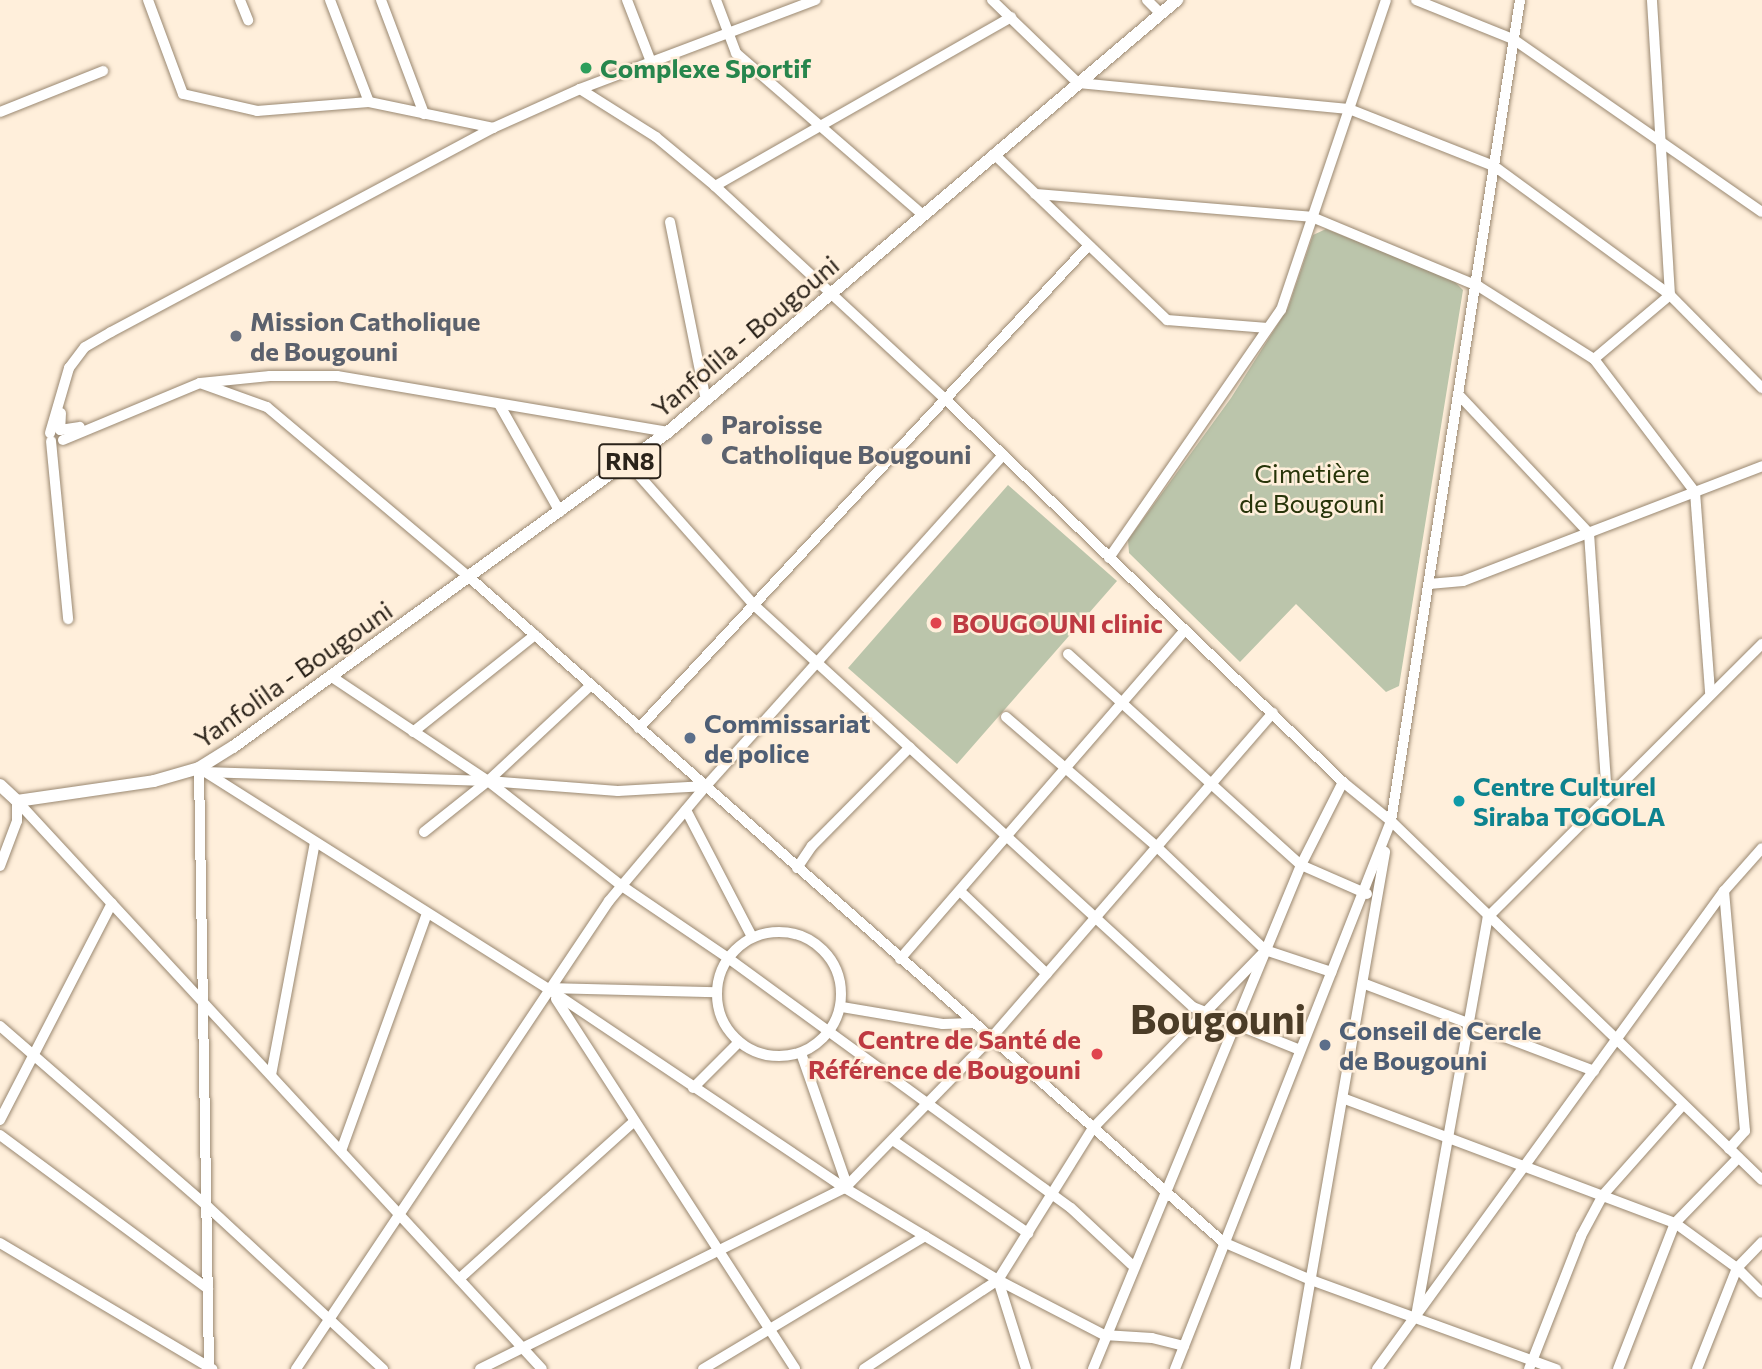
<!DOCTYPE html>
<html>
<head>
<meta charset="utf-8">
<style>
	body { margin:0 }
	#map { position:relative; width:1762px; height:1369px; overflow:hidden; background:#ffefdb; font-family:Commissioner,sans-serif }
	div>[style] { position:absolute }
	[style*='--x'] { left:calc(var(--x)*1px); top:calc(var(--y)*1px); width:calc(var(--w)*1px); rotate:calc(var(--a)*1deg) }
	.green>* { inset:0; background:#bbc5ab }
	.roads { filter:drop-shadow(0 0 2px #9a8871) drop-shadow(0 0 2px #9a8871) }
	.minor>* { height:10px; margin:-5px; padding:0 5px; transform-origin:5px; border-radius:5px; background:#fff }
	.minor>.ring { margin:-5px; padding:0; box-sizing:content-box; background:none; border:10px solid #fff; border-radius:50% }
	.major>* { height:12px; margin:-6px; padding:0 6px; transform-origin:6px; border-radius:6px; background:#fff }
	.dots>* { width:19px; height:19px; translate:-50% -50%; box-sizing:border-box; border:4px solid #ffefdb; border-radius:50% }
	span { translate:-50% -50%; white-space:nowrap; text-align:center; line-height:1.15; -webkit-text-stroke:5px #ffefdb; paint-order:stroke }
	.shield-label span { padding:2px 5px; background:#ffefdb; border:2px solid; border-radius:5px; -webkit-text-stroke-width:0 }
	.shield-label { font-size:24px; color:#2b231a; font-weight:700 }
	.leisure-label { font-size:26px; color:#27864d; font-weight:700 }
	.left { translate:0 -50%; text-align:left }
	.worship-label { font-size:26px; color:#5b616d; font-weight:700 }
	.street-label { font-size:26px; color:#2b231a }
	.park-label { font-size:26px; color:#273409 }
	.health-label { font-size:26px; color:#be3a42; font-weight:700 }
	.right { translate:-100% -50%; text-align:right }
	.service-label { font-size:26px; color:#4e5e75; font-weight:700 }
	.culture-label { font-size:26px; color:#0d838f; font-weight:700 }
	.town-label { font-size:40px; color:#4b3c27; font-weight:700 }
</style>
</head>
<body>
<div id="map">
	<div class="green">
		<div style="clip-path:polygon(1326px 229px,1452px 279px,1463px 290px,1399px 686px,1386px 692px,1296px 604px,1240px 662px,1129px 553px,1128px 540px,1231px 398px,1288px 308px,1313px 235px)"></div>
		<div style="clip-path:polygon(1008px 485px,1117px 581px,957px 764px,848px 668px)"></div>
	</div>
	<div class="roads">
		<div class="minor">
			<div style="--x:148;--y:0;--w:100;--a:69.6"></div>
			<div style="--x:183;--y:94;--w:76;--a:12.9"></div>
			<div style="--x:257;--y:111;--w:112;--a:-4.6"></div>
			<div style="--x:369;--y:102;--w:127;--a:11.8"></div>
			<div style="--x:240;--y:0;--w:22;--a:68"></div>
			<div style="--x:330;--y:0;--w:109;--a:69.1"></div>
			<div style="--x:381;--y:0;--w:122;--a:69.3"></div>
			<div style="--x:627;--y:0;--w:66;--a:68.8"></div>
			<div style="--x:716;--y:0;--w:57;--a:69.3"></div>
			<div style="--x:736;--y:53;--w:247;--a:40.9"></div>
			<div style="--x:992;--y:0;--w:120;--a:44"></div>
			<div style="--x:1078;--y:83;--w:272;--a:5.5"></div>
			<div style="--x:1349;--y:109;--w:156;--a:21.5"></div>
			<div style="--x:1494;--y:166;--w:218;--a:36.2"></div>
			<div style="--x:1670;--y:295;--w:131;--a:45.3"></div>
			<div style="--x:1147;--y:0;--w:20;--a:45"></div>
			<div style="--x:1416;--y:0;--w:105;--a:21.9"></div>
			<div style="--x:1513;--y:39;--w:303;--a:34.8"></div>
			<div style="--x:580;--y:89;--w:90;--a:32.3"></div>
			<div style="--x:656;--y:137;--w:77;--a:39.7"></div>
			<div style="--x:715;--y:186;--w:313;--a:42.8"></div>
			<div style="--x:945;--y:399;--w:552;--a:43.9"></div>
			<div style="--x:1343;--y:782;--w:62;--a:39.1"></div>
			<div style="--x:1391;--y:821;--w:516;--a:44.06"></div>
			<div style="--x:0;--y:112;--w:111;--a:-21.7"></div>
			<div style="--x:994;--y:154;--w:240;--a:43.8"></div>
			<div style="--x:1167;--y:320;--w:101;--a:4.5"></div>
			<div style="--x:715;--y:186;--w:341;--a:-29.7"></div>
			<div style="--x:1035;--y:194;--w:278;--a:4.7"></div>
			<div style="--x:1312;--y:217;--w:180;--a:22.6"></div>
			<div style="--x:1478;--y:286;--w:137;--a:32.2"></div>
			<div style="--x:1594;--y:359;--w:167;--a:52.8"></div>
			<div style="--x:1695;--y:492;--w:201;--a:85.7"></div>
			<div style="--x:670;--y:222;--w:182;--a:78.6"></div>
			<div style="--x:1594;--y:359;--w:99;--a:-40.1"></div>
			<div style="--x:1670;--y:295;--w:296;--a:-93.5"></div>
			<div style="--x:200;--y:383;--w:71;--a:19.7"></div>
			<div style="--x:267;--y:407;--w:264;--a:40.1"></div>
			<div style="--x:469;--y:577;--w:1005;--a:41.41"></div>
			<div style="--x:1223;--y:1242;--w:96;--a:23.4"></div>
			<div style="--x:1311;--y:1280;--w:261;--a:20"></div>
			<div style="--x:1458;--y:394;--w:191;--a:46.7"></div>
			<div style="--x:1589;--y:533;--w:265;--a:86.1"></div>
			<div style="--x:499;--y:404;--w:124;--a:60.5"></div>
			<div style="--x:61;--y:413;--w:17;--a:93"></div>
			<div style="--x:60;--y:430;--w:20;--a:-9"></div>
			<div style="--x:50;--y:433;--w:68;--a:-73.7"></div>
			<div style="--x:69;--y:368;--w:26;--a:-53"></div>
			<div style="--x:85;--y:347;--w:30;--a:-30"></div>
			<div style="--x:111;--y:332;--w:433;--a:-28.1"></div>
			<div style="--x:493;--y:128;--w:95;--a:-24.1"></div>
			<div style="--x:580;--y:89;--w:252;--a:-20.7"></div>
			<div style="--x:63;--y:440;--w:148;--a:-22.6"></div>
			<div style="--x:200;--y:383;--w:70;--a:-5.7"></div>
			<div style="--x:270;--y:376;--w:67;--a:0"></div>
			<div style="--x:337;--y:376;--w:336;--a:9.6"></div>
			<div style="--x:51;--y:441;--w:179;--a:84.5"></div>
			<div style="--x:628;--y:463;--w:190;--a:48.4"></div>
			<div style="--x:754;--y:605;--w:595;--a:42.48"></div>
			<div style="--x:1193;--y:1007;--w:115;--a:21.9"></div>
			<div style="--x:1109;--y:558;--w:302;--a:-55.3"></div>
			<div style="--x:1281;--y:310;--w:327;--a:-71.3"></div>
			<div style="--x:1429;--y:584;--w:34;--a:-5"></div>
			<div style="--x:1463;--y:581;--w:320;--a:-21"></div>
			<div style="--x:1068;--y:654;--w:314;--a:42.2"></div>
			<div style="--x:1301;--y:865;--w:72;--a:23.7"></div>
			<div style="--x:332;--y:677;--w:187;--a:33.7"></div>
			<div style="--x:488;--y:781;--w:170;--a:38.1"></div>
			<div style="--x:622;--y:886;--w:128;--a:34.2"></div>
			<div style="--x:728;--y:958;--w:424;--a:36.1"></div>
			<div style="--x:1071;--y:1208;--w:83;--a:43.1"></div>
			<div style="--x:1006;--y:717;--w:199;--a:40.7"></div>
			<div style="--x:1157;--y:847;--w:149;--a:43.6"></div>
			<div style="--x:1265;--y:950;--w:70;--a:18.4"></div>
			<div style="--x:639;--y:728;--w:660;--a:-47.03"></div>
			<div style="--x:413;--y:732;--w:156;--a:-38.5"></div>
			<div style="--x:199;--y:768;--w:412;--a:32.3"></div>
			<div style="--x:547;--y:988;--w:359;--a:33.9"></div>
			<div style="--x:845;--y:1188;--w:179;--a:31"></div>
			<div style="--x:998;--y:1280;--w:119;--a:27.4"></div>
			<div style="--x:1104;--y:1335;--w:48;--a:3.6"></div>
			<div style="--x:1152;--y:1338;--w:33;--a:14"></div>
			<div style="--x:199;--y:769;--w:598;--a:89.04"></div>
			<div style="--x:203;--y:772;--w:285;--a:1.8"></div>
			<div style="--x:488;--y:781;--w:130;--a:4.4"></div>
			<div style="--x:618;--y:791;--w:88;--a:-3.3"></div>
			<div style="--x:17;--y:801;--w:773;--a:47.25"></div>
			<div style="--x:686;--y:810;--w:143;--a:62.5"></div>
			<div style="--x:424;--y:832;--w:82;--a:-38.6"></div>
			<div style="--x:488;--y:781;--w:139;--a:-43"></div>
			<div style="--x:0;--y:866;--w:48;--a:-69.3"></div>
			<div style="--x:17;--y:821;--w:20;--a:-90"></div>
			<div style="--x:797;--y:868;--w:27;--a:-56"></div>
			<div style="--x:812;--y:846;--w:139;--a:-45.3"></div>
			<div style="--x:960;--y:891;--w:120;--a:43.7"></div>
			<div style="--x:1724;--y:891;--w:241;--a:85"></div>
			<div style="--x:1745;--y:1131;--w:24;--a:132"></div>
			<div class="ring" style="left:717px;top:932px;width:114px;height:114px"></div>
			<div style="--x:900;--y:959;--w:434;--a:-49.1"></div>
			<div style="--x:1365;--y:984;--w:245;--a:20.8"></div>
			<div style="--x:547;--y:988;--w:169;--a:1.4"></div>
			<div style="--x:556;--y:999;--w:440;--a:57.1"></div>
			<div style="--x:842;--y:1007;--w:102;--a:9.6"></div>
			<div style="--x:943;--y:1024;--w:30;--a:-2"></div>
			<div style="--x:0;--y:1026;--w:274;--a:41"></div>
			<div style="--x:207;--y:1206;--w:240;--a:42.8"></div>
			<div style="--x:801;--y:1053;--w:140;--a:70.8"></div>
			<div style="--x:271;--y:1075;--w:237;--a:-79.3"></div>
			<div style="--x:693;--y:1088;--w:65;--a:-45"></div>
			<div style="--x:1345;--y:1099;--w:353;--a:20.6"></div>
			<div style="--x:1675;--y:1223;--w:77;--a:36"></div>
			<div style="--x:1737;--y:1268;--w:35;--a:45"></div>
			<div style="--x:0;--y:1120;--w:244;--a:-62.7"></div>
			<div style="--x:0;--y:1135;--w:259;--a:36.5"></div>
			<div style="--x:894;--y:1141;--w:163;--a:34.5"></div>
			<div style="--x:341;--y:1151;--w:252;--a:-70.1"></div>
			<div style="--x:0;--y:1243;--w:247;--a:30.7"></div>
			<div style="--x:459;--y:1279;--w:233;--a:-42"></div>
			<div style="--x:998;--y:1280;--w:93;--a:72.5"></div>
			<div style="--x:1416;--y:1316;--w:405;--a:-79.8"></div>
			<div style="--x:1488;--y:917;--w:387;--a:-44.9"></div>
			<div style="--x:296;--y:1369;--w:563;--a:-56.23"></div>
			<div style="--x:609;--y:901;--w:150;--a:-49.9"></div>
			<div style="--x:706;--y:786;--w:445;--a:-48.1"></div>
			<div style="--x:480;--y:1369;--w:407;--a:-26.4"></div>
			<div style="--x:845;--y:1188;--w:211;--a:-45.8"></div>
			<div style="--x:992;--y:1037;--w:429;--a:-49.1"></div>
			<div style="--x:703;--y:1369;--w:259;--a:-30.9"></div>
			<div style="--x:864;--y:1369;--w:161;--a:-33.6"></div>
			<div style="--x:998;--y:1280;--w:179;--a:-58"></div>
			<div style="--x:1093;--y:1128;--w:244;--a:-45.8"></div>
			<div style="--x:1093;--y:1369;--w:545;--a:-67.57"></div>
			<div style="--x:1301;--y:865;--w:93;--a:-63.2"></div>
			<div style="--x:1175;--y:1369;--w:589;--a:-68.49"></div>
			<div style="--x:1391;--y:821;--w:831;--a:-81.07"></div>
			<div style="--x:1295;--y:1369;--w:525;--a:-80.12"></div>
			<div style="--x:1377;--y:1369;--w:591;--a:-54.02"></div>
			<div style="--x:1724;--y:891;--w:57;--a:-48.5"></div>
			<div style="--x:1529;--y:1369;--w:143;--a:-68.6"></div>
			<div style="--x:1581;--y:1236;--w:47;--a:-61.8"></div>
			<div style="--x:1603;--y:1195;--w:120;--a:-48.4"></div>
			<div style="--x:1618;--y:1369;--w:157;--a:-68.7"></div>
			<div style="--x:1675;--y:1223;--w:91;--a:-45.9"></div>
			<div style="--x:1697;--y:1369;--w:109;--a:-68.4"></div>
			<div style="--x:1737;--y:1268;--w:36;--a:-46"></div>
		</div>
		<div class="major">
			<div style="--x:0;--y:785;--w:23;--a:43"></div>
			<div style="--x:17;--y:801;--w:138;--a:-8.3"></div>
			<div style="--x:154;--y:781;--w:47;--a:-16.1"></div>
			<div style="--x:199;--y:768;--w:40;--a:-32"></div>
			<div style="--x:233;--y:747;--w:537;--a:-35.91"></div>
			<div style="--x:668;--y:432;--w:668;--a:-40.32"></div>
		</div>
	</div>
	<div class="dots">
		<div style="left:586px;top:68px;background:#2e9e5b"></div>
		<div style="left:236px;top:336px;background:#6b7280"></div>
		<div style="left:707px;top:439px;background:#6b7280"></div>
		<div style="left:936px;top:623px;background:#e0444e"></div>
		<div style="left:690px;top:738px;background:#5c6f8a"></div>
		<div style="left:1459px;top:801px;background:#0f9aa8"></div>
		<div style="left:1325px;top:1045px;background:#5c6f8a"></div>
		<div style="left:1097px;top:1054px;background:#e0444e"></div>
	</div>
	<div class="shield-label">
		<span style="left:630px;top:461px">RN8</span>
	</div>
	<div class="leisure-label">
		<span class="left" style="left:600px;top:68px">Complexe Sportif</span>
	</div>
	<div class="worship-label">
		<span class="left" style="left:250px;top:336px">Mission Catholique<br>de Bougouni</span>
		<span class="left" style="left:721px;top:439px">Paroisse<br>Catholique Bougouni</span>
	</div>
	<div class="street-label">
		<span style="left:745px;top:336px;rotate:-40deg">Yanfolila - Bougouni</span>
		<span style="left:293px;top:674px;rotate:-35deg">Yanfolila - Bougouni</span>
	</div>
	<div class="park-label">
		<span style="left:1312px;top:488px">Cimetière<br>de Bougouni</span>
	</div>
	<div class="health-label">
		<span class="left" style="left:952px;top:623px">BOUGOUNI clinic</span>
		<span class="right" style="left:1081px;top:1054px">Centre de Santé de<br>Référence de Bougouni</span>
	</div>
	<div class="service-label">
		<span class="left" style="left:704px;top:738px">Commissariat<br>de police</span>
		<span class="left" style="left:1339px;top:1045px">Conseil de Cercle<br>de Bougouni</span>
	</div>
	<div class="culture-label">
		<span class="left" style="left:1473px;top:801px">Centre Culturel<br>Siraba TOGOLA</span>
	</div>
	<div class="town-label">
		<span style="left:1218px;top:1018px">Bougouni</span>
	</div>
</div>
</body>
</html>
